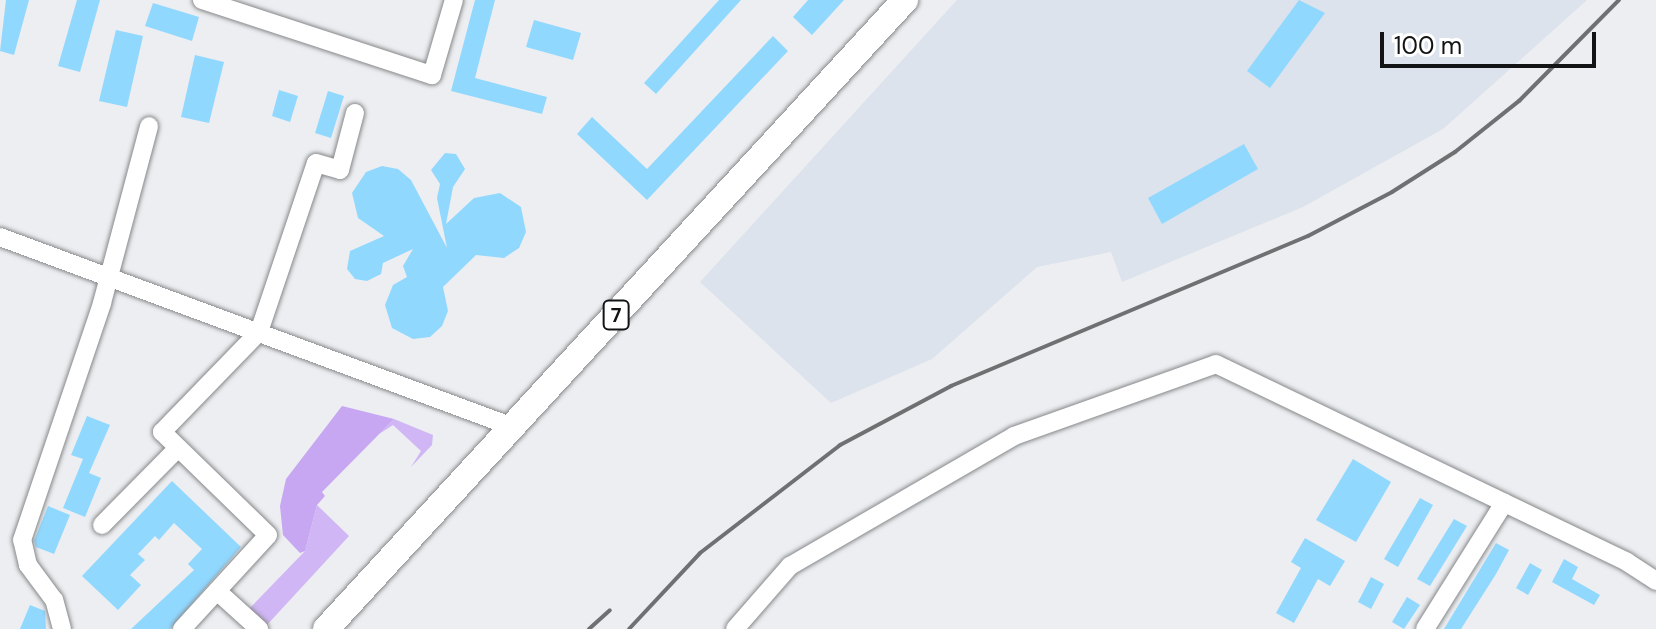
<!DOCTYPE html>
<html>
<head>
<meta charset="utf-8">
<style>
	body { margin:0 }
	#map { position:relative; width:1656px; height:629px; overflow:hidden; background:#eceef1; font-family:"DM Sans",sans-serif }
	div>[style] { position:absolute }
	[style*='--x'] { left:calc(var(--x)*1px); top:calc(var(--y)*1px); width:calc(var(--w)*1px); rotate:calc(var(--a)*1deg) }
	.built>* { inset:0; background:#dce3ec }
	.green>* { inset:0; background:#d0b6f4 }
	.forest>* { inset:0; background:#c7a6f2 }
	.building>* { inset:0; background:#91d8ff }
	.roads { filter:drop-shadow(0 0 2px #86888a) drop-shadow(0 0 2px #86888a) }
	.minor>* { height:18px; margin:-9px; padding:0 9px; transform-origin:9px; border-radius:9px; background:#fff }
	.highway>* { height:26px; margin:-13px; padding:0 13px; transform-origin:13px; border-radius:13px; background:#fff }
	.rail>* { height:4px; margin:-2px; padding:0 2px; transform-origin:2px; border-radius:2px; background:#6f7072 }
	span { translate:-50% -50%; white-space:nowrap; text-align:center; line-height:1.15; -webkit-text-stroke:6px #fff; paint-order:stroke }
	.shield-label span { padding:2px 6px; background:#fff; border:2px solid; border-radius:6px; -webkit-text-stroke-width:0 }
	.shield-label { font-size:20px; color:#121314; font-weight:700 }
	.scale { position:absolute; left:1380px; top:32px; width:216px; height:36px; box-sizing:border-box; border:4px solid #121314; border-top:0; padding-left:10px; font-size:24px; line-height:28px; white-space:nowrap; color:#121314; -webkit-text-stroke:6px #fff; paint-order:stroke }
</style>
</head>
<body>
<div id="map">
	<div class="built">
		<div style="clip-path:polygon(957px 0,1587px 0,1443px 129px,1303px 207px,1122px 282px,1111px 252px,1037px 267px,932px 359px,831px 403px,700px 282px)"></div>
	</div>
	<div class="green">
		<div style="clip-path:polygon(394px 419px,433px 435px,432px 445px,411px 467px,421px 451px,393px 425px,379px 434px)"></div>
		<div style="clip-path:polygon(317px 505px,349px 536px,266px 626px,248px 610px,305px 551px)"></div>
	</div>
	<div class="forest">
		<div style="clip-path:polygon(342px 406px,394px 419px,322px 492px,325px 496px,317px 505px,305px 551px,300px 553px,283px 535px,280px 506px,286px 479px)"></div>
	</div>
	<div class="building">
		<div style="clip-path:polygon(6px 0,29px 0,14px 55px,0 51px)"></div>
		<div style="clip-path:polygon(77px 0,100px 0,80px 72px,58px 66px)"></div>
		<div style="clip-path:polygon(475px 0,495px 0,475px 78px,547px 97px,542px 114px,451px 91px)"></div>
		<div style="clip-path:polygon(719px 0,741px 0,656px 94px,644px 83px)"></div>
		<div style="clip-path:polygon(808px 0,844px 0,812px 35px,793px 17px)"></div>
		<div style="clip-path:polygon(1299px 0,1325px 13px,1270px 88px,1247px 71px)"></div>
		<div style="clip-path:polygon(153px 3px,199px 17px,192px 41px,145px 26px)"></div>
		<div style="clip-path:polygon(534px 20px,581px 33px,573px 60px,526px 47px)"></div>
		<div style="clip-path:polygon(116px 30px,143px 36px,127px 107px,99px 101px)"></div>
		<div style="clip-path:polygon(773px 36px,788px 51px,647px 200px,577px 134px,592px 117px,647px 169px)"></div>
		<div style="clip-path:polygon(195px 55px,224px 62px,209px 123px,181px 117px)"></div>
		<div style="clip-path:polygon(279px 90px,298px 96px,290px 122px,272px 116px)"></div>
		<div style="clip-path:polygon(328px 91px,344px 96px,331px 138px,315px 133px)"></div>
		<div style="clip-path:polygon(1244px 144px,1258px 169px,1162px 224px,1148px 198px)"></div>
		<div style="clip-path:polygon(445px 153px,456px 154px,465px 169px,453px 187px,446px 224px,474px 198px,500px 193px,521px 207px,526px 232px,519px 248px,504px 258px,476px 255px,443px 287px,448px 311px,442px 326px,430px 337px,413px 339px,392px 328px,385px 305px,393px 285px,407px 277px,403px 266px,413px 249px,383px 263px,381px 274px,367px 281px,355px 279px,347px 269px,350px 251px,384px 236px,358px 218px,352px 193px,366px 172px,382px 166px,398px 169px,411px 180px,447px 248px,437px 198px,440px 184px,431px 170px)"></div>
		<div style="clip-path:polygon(87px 416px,110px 425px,89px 473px,101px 478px,85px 517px,63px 508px,83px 459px,71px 455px)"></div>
		<div style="clip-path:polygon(1353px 459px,1391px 482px,1356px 542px,1316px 520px)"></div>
		<div style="clip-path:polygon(172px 481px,241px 547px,170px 629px,131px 629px,194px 570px,188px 564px,202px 549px,174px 523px,159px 540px,155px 536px,138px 554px,145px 560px,130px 575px,141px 585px,118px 610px,82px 576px)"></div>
		<div style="clip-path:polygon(1420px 498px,1433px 505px,1398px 567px,1384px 559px)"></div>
		<div style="clip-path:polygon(48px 506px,70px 515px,54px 554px,36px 547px,34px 541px)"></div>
		<div style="clip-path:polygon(1454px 519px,1467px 526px,1430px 586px,1417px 579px)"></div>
		<div style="clip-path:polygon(1305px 538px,1345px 561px,1330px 586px,1318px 579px,1294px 623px,1276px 613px,1301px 568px,1291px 562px)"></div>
		<div style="clip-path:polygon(1496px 543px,1509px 550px,1496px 574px,1461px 629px,1444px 629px)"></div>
		<div style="clip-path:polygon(1564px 559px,1578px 567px,1572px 579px,1600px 595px,1594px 605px,1552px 582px)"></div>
		<div style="clip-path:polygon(1530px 563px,1542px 570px,1528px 595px,1516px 588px)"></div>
		<div style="clip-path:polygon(1371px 577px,1384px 584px,1371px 609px,1358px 602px)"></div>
		<div style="clip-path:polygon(1407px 597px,1420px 605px,1404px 629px,1392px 622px)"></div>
		<div style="clip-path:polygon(30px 605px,45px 611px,46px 629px,20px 629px)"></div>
	</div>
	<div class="roads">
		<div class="minor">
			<div style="--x:202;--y:0;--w:242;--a:18.1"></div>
			<div style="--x:432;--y:75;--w:78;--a:-73.7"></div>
			<div style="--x:0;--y:237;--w:547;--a:20.32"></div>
			<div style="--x:102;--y:525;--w:105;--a:-45.4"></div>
			<div style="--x:217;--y:591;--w:57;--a:42.1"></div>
			<div style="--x:62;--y:629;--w:30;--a:-105"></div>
			<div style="--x:54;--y:600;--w:44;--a:-126.6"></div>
			<div style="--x:28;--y:565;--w:26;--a:-103"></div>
			<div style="--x:22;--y:540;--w:250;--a:-71.3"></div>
			<div style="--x:102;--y:303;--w:183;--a:-75.1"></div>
			<div style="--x:182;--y:629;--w:127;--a:-47.5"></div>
			<div style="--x:268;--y:535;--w:148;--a:-135.8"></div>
			<div style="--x:162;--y:432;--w:139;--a:-45.9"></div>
			<div style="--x:259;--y:332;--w:178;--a:-71.4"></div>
			<div style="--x:316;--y:163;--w:25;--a:16"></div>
			<div style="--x:340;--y:170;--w:59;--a:-75.3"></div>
			<div style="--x:735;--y:629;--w:84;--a:-48.9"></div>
			<div style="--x:790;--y:566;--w:259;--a:-30.1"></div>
			<div style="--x:1014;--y:436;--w:214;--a:-19.6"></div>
			<div style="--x:1216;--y:364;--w:456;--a:25.7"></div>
			<div style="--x:1627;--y:562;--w:35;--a:33"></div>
			<div style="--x:1425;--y:629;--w:149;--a:-57.9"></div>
		</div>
		<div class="highway">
			<div style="--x:326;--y:629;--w:855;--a:-47.37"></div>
		</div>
	</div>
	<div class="rail">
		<div style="--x:589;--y:629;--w:28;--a:-42"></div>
		<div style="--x:629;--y:629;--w:104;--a:-46.9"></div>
		<div style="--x:700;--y:553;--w:177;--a:-37.6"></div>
		<div style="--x:840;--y:445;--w:126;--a:-28"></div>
		<div style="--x:951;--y:386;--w:387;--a:-22.8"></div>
		<div style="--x:1308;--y:236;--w:95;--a:-27.6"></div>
		<div style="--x:1392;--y:192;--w:75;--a:-32.4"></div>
		<div style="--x:1455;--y:152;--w:82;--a:-38.6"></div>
		<div style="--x:1519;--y:101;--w:142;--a:-45.3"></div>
	</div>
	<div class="shield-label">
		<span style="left:616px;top:315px">7</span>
	</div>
	<div class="scale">100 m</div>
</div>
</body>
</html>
